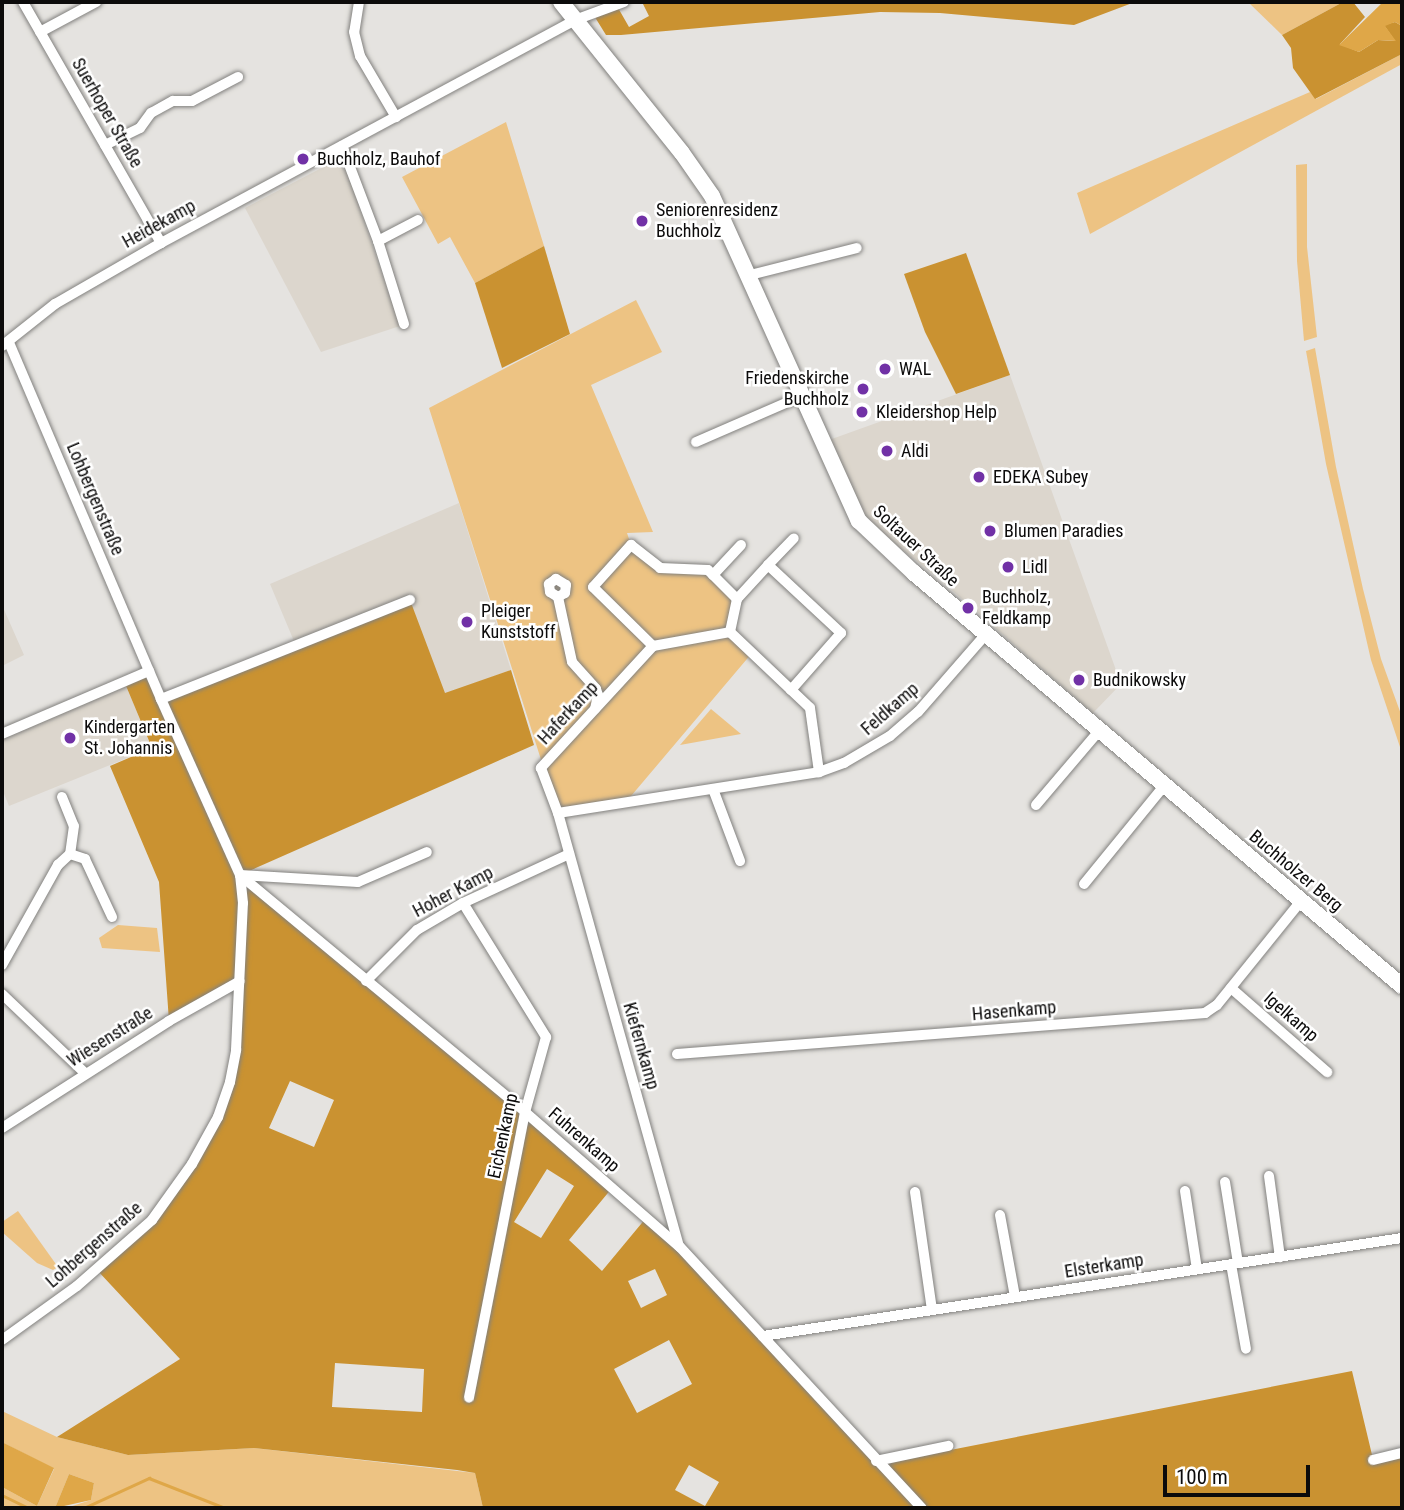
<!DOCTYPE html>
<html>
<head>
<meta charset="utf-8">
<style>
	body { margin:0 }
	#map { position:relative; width:1404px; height:1510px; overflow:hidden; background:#e5e3e0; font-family:"Roboto Condensed",sans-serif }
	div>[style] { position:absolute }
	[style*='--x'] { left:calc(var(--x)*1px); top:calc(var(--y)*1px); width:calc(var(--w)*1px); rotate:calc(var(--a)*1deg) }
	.built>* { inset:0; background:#dcd6cd }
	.green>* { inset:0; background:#edc383 }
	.forest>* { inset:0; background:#ca9231 }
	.water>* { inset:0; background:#dfa748 }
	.stream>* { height:2.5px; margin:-1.25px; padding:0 1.25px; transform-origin:1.25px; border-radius:1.25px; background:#dfa748 }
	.roads { filter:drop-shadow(0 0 2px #82817e) drop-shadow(0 0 2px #82817e) }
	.street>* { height:10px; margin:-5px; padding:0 5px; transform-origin:5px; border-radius:5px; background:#fff }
	.secondary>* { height:16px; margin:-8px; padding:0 8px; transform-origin:8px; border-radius:8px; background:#fff }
	.dots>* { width:19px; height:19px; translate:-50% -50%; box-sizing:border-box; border:4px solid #fff; border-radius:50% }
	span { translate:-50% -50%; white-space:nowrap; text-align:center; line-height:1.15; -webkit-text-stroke:5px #fff; paint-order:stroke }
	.street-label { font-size:18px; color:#0c0b0b }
	.poi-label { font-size:18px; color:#0c0b0b }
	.left { translate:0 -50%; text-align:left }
	.right { translate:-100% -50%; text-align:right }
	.frame { position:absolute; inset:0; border:4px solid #0c0b0b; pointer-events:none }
	.scale { position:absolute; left:1163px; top:1465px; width:147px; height:32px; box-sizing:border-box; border:4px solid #0c0b0b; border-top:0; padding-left:9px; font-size:21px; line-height:24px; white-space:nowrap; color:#0c0b0b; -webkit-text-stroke:5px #fff; paint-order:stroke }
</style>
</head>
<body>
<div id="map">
	<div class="built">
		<div style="clip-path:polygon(333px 162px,347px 171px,400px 326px,321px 352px,245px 208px)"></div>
		<div style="clip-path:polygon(1010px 375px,1121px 684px,1093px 713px,939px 579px,879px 531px,863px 513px,829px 440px)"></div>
		<div style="clip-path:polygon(459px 503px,511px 670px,445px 694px,296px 646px,270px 584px)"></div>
		<div style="clip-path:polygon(2px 605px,24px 655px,2px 666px)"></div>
		<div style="clip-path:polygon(124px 681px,152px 748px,9px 806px,2px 789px,2px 734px)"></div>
	</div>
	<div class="green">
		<div style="clip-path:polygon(1248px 2px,1343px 2px,1282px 35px)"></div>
		<div style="clip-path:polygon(1402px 54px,1402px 64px,1090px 234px,1077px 193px,1310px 92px,1316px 99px)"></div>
		<div style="clip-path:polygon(506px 122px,544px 246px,475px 283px,450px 237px,438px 244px,402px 177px)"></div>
		<div style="clip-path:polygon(1307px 164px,1307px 247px,1317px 337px,1304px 341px,1297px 261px,1296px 165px)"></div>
		<div style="clip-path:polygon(636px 300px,662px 352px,591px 385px,653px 532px,627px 533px,631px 545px,660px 568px,708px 570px,737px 599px,730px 632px,752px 653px,626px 802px,558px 813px,429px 408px)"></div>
		<div style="clip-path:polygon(1315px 348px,1336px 467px,1363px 589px,1381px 659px,1402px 717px,1402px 753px,1371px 660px,1326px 464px,1306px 351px)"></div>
		<div style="clip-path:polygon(711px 709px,741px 734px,680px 745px)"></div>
		<div style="clip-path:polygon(118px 925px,157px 928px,160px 952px,102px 948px,99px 938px)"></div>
		<div style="clip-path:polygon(18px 1211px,58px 1267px,53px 1270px,37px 1263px,2px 1232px,2px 1222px)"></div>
		<div style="clip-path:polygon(2px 1411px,57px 1437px,128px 1455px,254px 1448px,475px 1473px,483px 1508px,66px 1508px,91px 1500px,94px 1483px,69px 1474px,55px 1508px,2px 1508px,2px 1487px,37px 1506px,54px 1469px,2px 1442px)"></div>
	</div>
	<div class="forest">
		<div style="clip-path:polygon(642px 2px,1135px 2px,1074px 25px,940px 13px,880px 12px,621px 35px,606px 35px,593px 14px,617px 6px,629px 27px,649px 16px)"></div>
		<div style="clip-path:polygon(1343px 2px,1353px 2px,1365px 17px,1340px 44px,1359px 52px,1378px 40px,1395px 41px,1384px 25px,1395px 22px,1402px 26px,1402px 54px,1315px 99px,1293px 68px,1291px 48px,1282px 35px)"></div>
		<div style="clip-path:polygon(544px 246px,570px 334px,502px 368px,475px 283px)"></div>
		<div style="clip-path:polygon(966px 253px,1010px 375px,956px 394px,925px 332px,904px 274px)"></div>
		<div style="clip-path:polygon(evenodd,410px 600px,445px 693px,511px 670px,534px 745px,240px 875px,612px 1188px,569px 1240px,602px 1271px,646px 1218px,879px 1464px,1352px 1371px,1373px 1459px,1402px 1453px,1402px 1508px,483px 1508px,475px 1473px,457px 1470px,254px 1448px,128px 1455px,57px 1437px,180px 1359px,97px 1270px,152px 1220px,192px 1164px,230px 1082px,240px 982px,169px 1021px,159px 882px,110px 766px,152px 748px,124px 681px,149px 671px,160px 698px,410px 600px,290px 1081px,334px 1100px,314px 1147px,269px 1128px,290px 1081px,410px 600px,547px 1169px,574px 1186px,541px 1238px,514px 1222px,547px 1169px,410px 600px,655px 1269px,667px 1295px,641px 1308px,628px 1281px,655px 1269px,410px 600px,669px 1340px,692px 1384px,637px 1413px,614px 1369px,669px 1340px,410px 600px,335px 1363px,424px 1369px,422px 1412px,332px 1407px,335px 1363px,410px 600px,689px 1465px,719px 1482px,705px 1506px,675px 1490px,689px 1465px)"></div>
	</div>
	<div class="water">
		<div style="clip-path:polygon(1383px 2px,1402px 2px,1402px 26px,1395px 22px,1385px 26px,1396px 41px,1378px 40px,1359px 52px,1339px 45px)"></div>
		<div style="clip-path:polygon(2px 1442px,54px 1468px,37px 1506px,2px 1487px)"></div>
		<div style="clip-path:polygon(69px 1474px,94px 1483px,91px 1500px,55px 1508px)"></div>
	</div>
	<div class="stream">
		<div style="--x:2;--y:1495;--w:30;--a:26"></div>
		<div style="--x:84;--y:1508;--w:72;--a:-24.8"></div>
		<div style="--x:149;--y:1478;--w:82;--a:21.5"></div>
	</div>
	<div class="roads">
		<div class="street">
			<div style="--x:23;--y:2;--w:278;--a:60.2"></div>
			<div style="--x:359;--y:2;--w:30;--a:99"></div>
			<div style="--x:354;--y:32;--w:25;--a:76"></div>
			<div style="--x:360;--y:56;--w:71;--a:59.5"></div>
			<div style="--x:40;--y:32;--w:64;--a:-28.2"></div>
			<div style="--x:105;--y:145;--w:39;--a:-26"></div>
			<div style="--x:140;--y:128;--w:19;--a:-54"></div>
			<div style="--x:151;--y:113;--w:25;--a:-29"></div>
			<div style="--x:173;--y:101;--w:19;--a:0"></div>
			<div style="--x:192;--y:101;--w:52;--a:-27.6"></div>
			<div style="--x:342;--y:146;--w:102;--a:69.2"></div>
			<div style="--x:378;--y:241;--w:87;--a:72.6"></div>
			<div style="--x:378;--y:241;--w:45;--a:-27.7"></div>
			<div style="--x:750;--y:275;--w:110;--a:-14.2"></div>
			<div style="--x:2;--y:346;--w:68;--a:-38.4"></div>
			<div style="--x:55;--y:304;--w:122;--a:-29.9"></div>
			<div style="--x:161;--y:243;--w:470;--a:-28.3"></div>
			<div style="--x:575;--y:20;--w:52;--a:-20.2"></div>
			<div style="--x:696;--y:442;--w:116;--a:-23.5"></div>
			<div style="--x:768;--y:565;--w:37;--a:-46"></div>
			<div style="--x:713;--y:575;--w:41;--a:-47"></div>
			<div style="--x:558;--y:597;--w:8;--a:-30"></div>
			<div style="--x:565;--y:593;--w:8;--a:-83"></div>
			<div style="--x:566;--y:585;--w:12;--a:-149"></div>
			<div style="--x:556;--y:579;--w:9;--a:144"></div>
			<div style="--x:549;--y:584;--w:8;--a:83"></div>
			<div style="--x:550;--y:592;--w:9;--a:32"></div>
			<div style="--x:558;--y:597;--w:66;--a:77.8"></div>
			<div style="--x:572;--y:662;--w:36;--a:48"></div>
			<div style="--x:596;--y:689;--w:6;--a:72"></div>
			<div style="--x:598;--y:695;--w:14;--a:102"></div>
			<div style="--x:737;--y:599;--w:46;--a:-47.6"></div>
			<div style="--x:768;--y:565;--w:100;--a:43"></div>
			<div style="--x:841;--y:633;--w:76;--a:131.3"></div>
			<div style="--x:653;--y:646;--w:166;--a:132.6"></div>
			<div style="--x:541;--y:768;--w:48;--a:69.3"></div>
			<div style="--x:558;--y:813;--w:449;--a:74.4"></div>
			<div style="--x:653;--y:646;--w:84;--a:-135.5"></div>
			<div style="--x:593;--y:587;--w:57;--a:-47.9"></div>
			<div style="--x:631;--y:545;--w:37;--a:38"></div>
			<div style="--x:660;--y:568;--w:48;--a:2.4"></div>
			<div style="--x:708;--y:570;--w:41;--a:45"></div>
			<div style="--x:737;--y:599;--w:34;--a:102"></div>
			<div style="--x:653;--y:646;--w:78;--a:-10.3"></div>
			<div style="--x:730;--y:632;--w:110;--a:43.5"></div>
			<div style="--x:810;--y:708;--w:65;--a:82"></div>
			<div style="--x:161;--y:699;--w:268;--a:-21.7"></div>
			<div style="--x:2;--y:734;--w:160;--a:-23.2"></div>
			<div style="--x:713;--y:789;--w:77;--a:69.4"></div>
			<div style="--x:62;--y:797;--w:31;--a:68"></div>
			<div style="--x:74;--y:826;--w:28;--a:98"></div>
			<div style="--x:1036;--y:805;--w:97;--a:-49.6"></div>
			<div style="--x:558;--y:813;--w:264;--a:-8.9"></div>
			<div style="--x:819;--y:772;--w:27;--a:-20"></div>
			<div style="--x:844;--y:763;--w:53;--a:-30.4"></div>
			<div style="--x:890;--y:736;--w:37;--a:-41"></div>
			<div style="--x:918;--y:712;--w:103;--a:-48.9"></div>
			<div style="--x:240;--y:875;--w:371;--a:39.7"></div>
			<div style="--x:525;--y:1112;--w:206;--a:41.1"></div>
			<div style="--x:680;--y:1247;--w:356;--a:47.2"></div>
			<div style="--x:240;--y:875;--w:118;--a:3.4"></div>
			<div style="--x:358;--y:882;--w:75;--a:-23.5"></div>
			<div style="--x:1084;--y:884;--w:127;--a:-50.8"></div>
			<div style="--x:463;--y:903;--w:158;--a:58.2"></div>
			<div style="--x:546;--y:1037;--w:78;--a:105.6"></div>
			<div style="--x:525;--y:1112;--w:291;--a:101.1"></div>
			<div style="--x:2;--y:965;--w:115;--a:-60.8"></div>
			<div style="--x:58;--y:865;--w:16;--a:-43"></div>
			<div style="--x:70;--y:854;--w:16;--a:18"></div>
			<div style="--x:85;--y:859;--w:64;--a:65"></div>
			<div style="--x:366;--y:981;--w:72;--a:-45"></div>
			<div style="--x:417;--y:930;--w:53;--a:-30.4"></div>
			<div style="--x:463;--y:903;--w:117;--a:-24.8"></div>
			<div style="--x:1231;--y:988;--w:128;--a:41.2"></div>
			<div style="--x:2;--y:994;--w:115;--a:43.6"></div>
			<div style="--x:677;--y:1054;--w:530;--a:-4.44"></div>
			<div style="--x:1205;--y:1013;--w:14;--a:-34"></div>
			<div style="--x:1217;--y:1005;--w:134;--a:-51.1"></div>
			<div style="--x:2;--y:1128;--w:198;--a:-32.6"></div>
			<div style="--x:169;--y:1021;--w:81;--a:-29.4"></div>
			<div style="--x:1269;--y:1176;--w:82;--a:82.3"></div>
			<div style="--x:1225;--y:1182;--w:82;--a:80.9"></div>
			<div style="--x:1185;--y:1191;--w:79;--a:81.3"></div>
			<div style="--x:915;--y:1192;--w:119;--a:81.8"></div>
			<div style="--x:1000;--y:1215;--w:83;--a:79.6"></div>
			<div style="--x:1231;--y:1264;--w:86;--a:80"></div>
			<div style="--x:763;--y:1336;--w:646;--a:-8.72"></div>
			<div style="--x:2;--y:1340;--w:92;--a:-35.8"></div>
			<div style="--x:77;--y:1286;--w:100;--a:-41.3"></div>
			<div style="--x:152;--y:1220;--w:69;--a:-54.5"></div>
			<div style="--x:192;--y:1164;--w:54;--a:-61"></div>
			<div style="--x:218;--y:1117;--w:37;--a:-71"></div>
			<div style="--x:230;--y:1082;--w:33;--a:-79"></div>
			<div style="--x:236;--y:1050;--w:147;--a:-87.3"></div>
			<div style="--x:243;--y:903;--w:28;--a:-96"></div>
			<div style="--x:240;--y:875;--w:193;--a:-114.2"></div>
			<div style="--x:161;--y:699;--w:388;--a:-113.1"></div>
			<div style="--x:1373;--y:1460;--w:30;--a:-14"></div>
			<div style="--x:876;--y:1461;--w:74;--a:-11.8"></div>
		</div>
		<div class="secondary">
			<div style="--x:561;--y:2;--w:193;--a:51.3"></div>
			<div style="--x:682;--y:153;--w:52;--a:55.1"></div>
			<div style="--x:712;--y:196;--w:357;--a:65.7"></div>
			<div style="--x:859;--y:521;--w:76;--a:43.4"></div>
			<div style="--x:914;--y:573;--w:639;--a:40.24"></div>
		</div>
	</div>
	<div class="dots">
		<div style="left:303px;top:159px;background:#7131a6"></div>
		<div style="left:642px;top:221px;background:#7131a6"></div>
		<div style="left:885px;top:369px;background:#7131a6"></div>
		<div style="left:863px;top:389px;background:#7131a6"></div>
		<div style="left:862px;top:412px;background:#7131a6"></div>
		<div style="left:887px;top:451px;background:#7131a6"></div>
		<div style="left:979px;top:477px;background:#7131a6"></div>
		<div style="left:990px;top:531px;background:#7131a6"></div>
		<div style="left:1008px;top:567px;background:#7131a6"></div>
		<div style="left:968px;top:608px;background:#7131a6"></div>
		<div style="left:467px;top:622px;background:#7131a6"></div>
		<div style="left:1079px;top:680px;background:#7131a6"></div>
		<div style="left:70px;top:738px;background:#7131a6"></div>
	</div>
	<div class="street-label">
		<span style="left:107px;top:113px;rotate:60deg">Suerhoper Straße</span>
		<span style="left:159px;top:224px;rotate:-29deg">Heidekamp</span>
		<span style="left:95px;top:499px;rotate:67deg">Lohbergenstraße</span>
		<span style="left:916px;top:546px;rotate:43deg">Soltauer Straße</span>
		<span style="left:890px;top:709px;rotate:-41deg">Feldkamp</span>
		<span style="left:568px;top:713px;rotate:-47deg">Haferkamp</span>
		<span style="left:1296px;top:871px;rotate:40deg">Buchholzer Berg</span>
		<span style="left:453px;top:892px;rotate:-28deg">Hoher Kamp</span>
		<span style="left:1014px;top:1011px;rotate:-5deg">Hasenkamp</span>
		<span style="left:1291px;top:1017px;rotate:41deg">Igelkamp</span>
		<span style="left:110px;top:1037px;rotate:-32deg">Wiesenstraße</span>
		<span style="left:641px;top:1046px;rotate:74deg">Kiefernkamp</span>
		<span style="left:503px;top:1136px;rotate:-78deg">Eichenkamp</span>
		<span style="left:584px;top:1140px;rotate:41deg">Fuhrenkamp</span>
		<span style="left:94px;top:1245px;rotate:-41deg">Lohbergenstraße</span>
		<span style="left:1104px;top:1266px;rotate:-9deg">Elsterkamp</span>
	</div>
	<div class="poi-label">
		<span class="left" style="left:317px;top:159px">Buchholz, Bauhof</span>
		<span class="left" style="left:656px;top:221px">Seniorenresidenz<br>Buchholz</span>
		<span class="left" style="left:899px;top:369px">WAL</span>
		<span class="right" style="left:849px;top:389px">Friedenskirche<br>Buchholz</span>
		<span class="left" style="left:876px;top:412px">Kleidershop Help</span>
		<span class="left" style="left:901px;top:451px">Aldi</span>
		<span class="left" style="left:993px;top:477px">EDEKA Subey</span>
		<span class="left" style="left:1004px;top:531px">Blumen Paradies</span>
		<span class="left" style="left:1022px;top:567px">Lidl</span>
		<span class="left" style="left:982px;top:608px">Buchholz,<br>Feldkamp</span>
		<span class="left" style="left:481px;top:622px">Pleiger<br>Kunststoff</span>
		<span class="left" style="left:1093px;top:680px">Budnikowsky</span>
		<span class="left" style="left:84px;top:738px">Kindergarten<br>St. Johannis</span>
	</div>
	<div class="frame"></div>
	<div class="scale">100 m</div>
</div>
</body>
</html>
